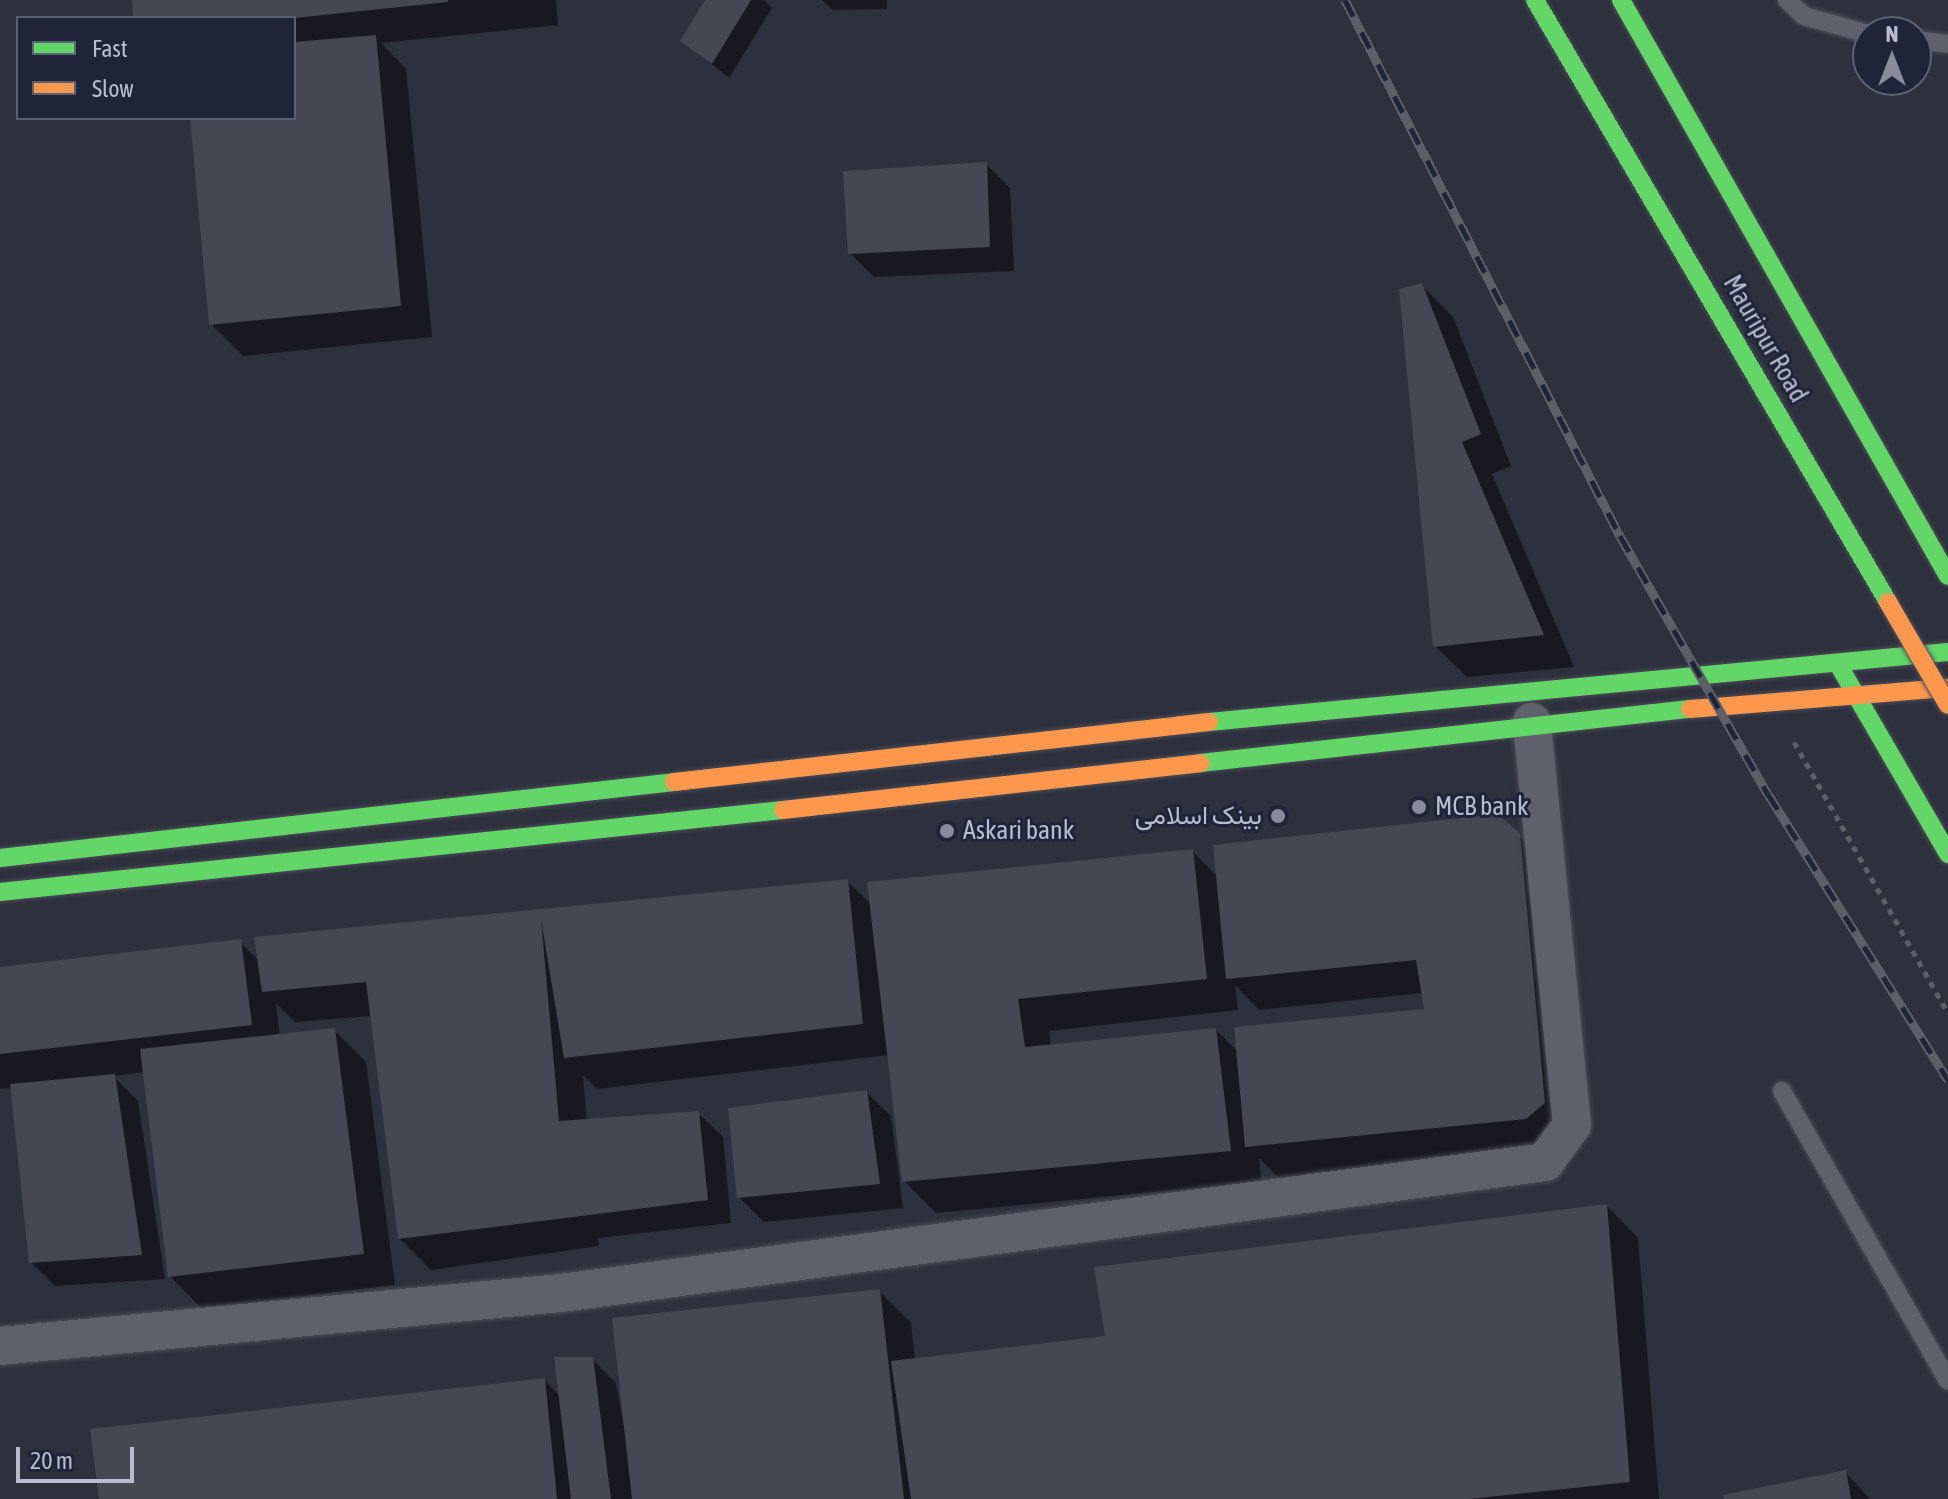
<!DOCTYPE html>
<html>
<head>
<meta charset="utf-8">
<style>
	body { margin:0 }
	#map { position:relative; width:1948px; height:1499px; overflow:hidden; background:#2d303d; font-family:"Asap Condensed",Vazirmatn,sans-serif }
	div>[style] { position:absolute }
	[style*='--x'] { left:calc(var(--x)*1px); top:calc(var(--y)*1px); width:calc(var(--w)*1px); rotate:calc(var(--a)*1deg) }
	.shadow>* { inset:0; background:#0007 }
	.building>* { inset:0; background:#454852 }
	.path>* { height:5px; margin-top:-2.5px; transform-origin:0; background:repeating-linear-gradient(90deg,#5b5f67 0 6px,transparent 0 12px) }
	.roads { filter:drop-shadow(0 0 2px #4a4c56) drop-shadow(0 0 2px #4a4c56) }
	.lane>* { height:18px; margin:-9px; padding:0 9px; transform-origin:9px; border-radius:9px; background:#5e606b }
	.street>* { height:38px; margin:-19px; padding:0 19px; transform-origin:19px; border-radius:19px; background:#5e606b }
	.fast>* { height:18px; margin:-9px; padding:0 9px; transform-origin:9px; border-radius:9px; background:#63d668 }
	.slow>* { height:18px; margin:-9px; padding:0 9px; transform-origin:9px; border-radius:9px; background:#ff974d }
	.rail>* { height:9px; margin-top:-4.5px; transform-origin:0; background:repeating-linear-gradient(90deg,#1f2539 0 18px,#5c5f68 0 36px); box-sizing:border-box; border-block:2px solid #5c5f68 }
	.bridges { filter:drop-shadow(0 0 2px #4a4d59) drop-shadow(0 0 2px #4a4d59) }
	.fast-bridge>* { height:18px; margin:-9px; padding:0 9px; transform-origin:9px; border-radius:9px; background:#63d668 }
	.slow-bridge>* { height:18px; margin:-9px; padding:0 9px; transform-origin:9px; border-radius:9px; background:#ff974d }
	.dots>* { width:22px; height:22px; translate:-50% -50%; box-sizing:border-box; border:4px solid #1f2539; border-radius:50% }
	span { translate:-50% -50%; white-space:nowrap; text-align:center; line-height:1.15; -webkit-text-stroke:6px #1f2539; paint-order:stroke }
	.street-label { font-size:26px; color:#b8bccd }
	.poi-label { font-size:26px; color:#b8bccd }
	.left { translate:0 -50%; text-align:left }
	.right { translate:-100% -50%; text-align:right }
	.legend { position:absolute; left:16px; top:16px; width:280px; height:104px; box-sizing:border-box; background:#1f2539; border:2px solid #5c6174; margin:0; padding:10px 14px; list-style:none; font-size:24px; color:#b8bccd }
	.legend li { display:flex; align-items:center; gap:16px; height:40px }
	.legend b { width:40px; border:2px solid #5c6174 }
	.north { position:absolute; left:1852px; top:16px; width:80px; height:80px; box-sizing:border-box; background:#1f2539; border:2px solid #5c6174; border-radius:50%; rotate:0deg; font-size:22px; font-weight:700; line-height:32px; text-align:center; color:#b8bccd }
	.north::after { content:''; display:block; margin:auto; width:28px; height:36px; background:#878b9b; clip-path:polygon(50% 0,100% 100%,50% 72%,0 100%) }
	.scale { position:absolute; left:16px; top:1447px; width:118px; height:36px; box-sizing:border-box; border:4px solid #b8bccd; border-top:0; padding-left:10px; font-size:24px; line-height:28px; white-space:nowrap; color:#b8bccd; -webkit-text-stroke:6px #1f2539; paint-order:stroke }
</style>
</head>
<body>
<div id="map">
	<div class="shadow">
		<div style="clip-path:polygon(134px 0,556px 0,558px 25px,381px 43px,406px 69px,432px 337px,243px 356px,211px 324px,192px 118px,294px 118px,294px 18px,135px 18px)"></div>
		<div style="clip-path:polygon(708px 0,764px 0,772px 8px,729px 78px,683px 41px)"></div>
		<div style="clip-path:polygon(822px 0,887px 0,887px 9px,833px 10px)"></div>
		<div style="clip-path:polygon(986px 164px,1010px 188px,1014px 271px,874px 277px,850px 253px)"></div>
		<div style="clip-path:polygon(1421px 285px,1453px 317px,1511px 466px,1492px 474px,1574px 667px,1467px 677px,1435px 646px)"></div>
		<div style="clip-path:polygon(evenodd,1518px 835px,1551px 867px,1558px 1150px,1279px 1178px,1259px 1158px,1261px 1182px,936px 1213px,904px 1181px,889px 1055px,597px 1089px,583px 1075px,587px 1121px,698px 1113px,723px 1137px,731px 1223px,598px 1238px,599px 1246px,431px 1270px,399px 1238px,372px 1016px,295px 1022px,276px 1003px,280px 1036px,334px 1030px,366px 1062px,395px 1285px,201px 1308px,170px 1276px,145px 1072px,113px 1076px,138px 1101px,165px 1279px,55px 1286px,31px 1262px,12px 1088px,0 1089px,0 969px,240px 942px,259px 961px,256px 939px,847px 881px,872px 905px,1192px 851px,1218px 877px,1518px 835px,1235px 985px,1259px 1010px,1423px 993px,1426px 1011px,1239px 1053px,1216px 1030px,1051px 1046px,1049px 1031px,1238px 1010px,1235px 985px)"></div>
		<div style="clip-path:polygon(866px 1092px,891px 1116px,903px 1208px,764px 1222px,739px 1197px)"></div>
		<div style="clip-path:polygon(1607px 1206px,1638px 1238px,1659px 1499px,101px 1499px,544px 1380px,561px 1397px,592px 1359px,616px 1383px,630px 1460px,879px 1291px,911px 1323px,915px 1360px,1107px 1338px)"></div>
		<div style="clip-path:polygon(1845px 1472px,1870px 1499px,1726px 1499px)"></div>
	</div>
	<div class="building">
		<div style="clip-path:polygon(132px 0,448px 0,448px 2px,294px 18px,133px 18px)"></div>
		<div style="clip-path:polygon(705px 0,751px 0,712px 64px,680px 41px)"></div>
		<div style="clip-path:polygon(376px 35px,401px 306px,209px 325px,190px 118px,294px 118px,294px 42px)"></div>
		<div style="clip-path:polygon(987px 162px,990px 247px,848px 254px,843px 171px)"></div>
		<div style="clip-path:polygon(1422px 283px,1481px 434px,1462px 442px,1544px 635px,1433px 647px,1399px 289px)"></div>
		<div style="clip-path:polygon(1497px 814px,1520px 833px,1545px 1103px,1526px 1119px,1245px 1147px,1234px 1027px,1424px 1009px,1416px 960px,1226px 979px,1213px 845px)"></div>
		<div style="clip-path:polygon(1193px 849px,1207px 979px,1018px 999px,1025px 1047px,1216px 1028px,1231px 1151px,902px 1182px,867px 882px)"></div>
		<div style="clip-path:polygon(848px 879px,863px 1024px,564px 1058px,541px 919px,559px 1121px,699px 1111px,708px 1200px,398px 1239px,366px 982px,262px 992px,254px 937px)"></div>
		<div style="clip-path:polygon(241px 939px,252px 1025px,0 1054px,0 967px)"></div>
		<div style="clip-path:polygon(335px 1028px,364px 1254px,168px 1277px,140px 1049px)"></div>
		<div style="clip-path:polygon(115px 1074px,142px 1255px,29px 1263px,10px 1084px)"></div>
		<div style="clip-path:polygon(867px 1090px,880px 1184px,737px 1198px,728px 1108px)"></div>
		<div style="clip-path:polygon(1607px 1204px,1630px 1482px,1469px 1499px,911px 1499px,891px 1361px,1105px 1336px,1094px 1267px)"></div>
		<div style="clip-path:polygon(880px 1289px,904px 1499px,632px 1499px,612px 1318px)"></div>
		<div style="clip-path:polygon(554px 1357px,593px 1357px,611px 1499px,571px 1499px)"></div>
		<div style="clip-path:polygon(545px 1378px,557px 1499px,99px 1499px,90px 1429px)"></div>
		<div style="clip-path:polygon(1846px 1470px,1851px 1499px,1724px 1499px,1723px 1495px)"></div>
	</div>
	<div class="path">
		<div style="--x:1794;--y:742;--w:312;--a:60.4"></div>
	</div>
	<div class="roads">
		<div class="lane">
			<div style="--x:1787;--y:0;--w:23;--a:43"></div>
			<div style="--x:1804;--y:16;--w:66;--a:15.7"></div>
			<div style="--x:1916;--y:40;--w:32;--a:7"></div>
			<div style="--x:1782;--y:1091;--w:334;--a:60.2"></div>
		</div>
		<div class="street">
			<div style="--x:0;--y:1346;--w:563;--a:-5.4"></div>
			<div style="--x:561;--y:1293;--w:993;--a:-7.58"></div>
			<div style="--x:1545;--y:1162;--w:46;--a:-53.9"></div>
			<div style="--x:1572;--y:1125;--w:405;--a:-95.7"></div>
		</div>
		<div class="fast">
			<div style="--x:1621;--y:0;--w:662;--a:60.42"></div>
			<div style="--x:1838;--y:664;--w:220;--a:59.9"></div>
			<div style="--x:1209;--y:722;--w:742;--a:-5.41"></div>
			<div style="--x:1200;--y:763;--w:493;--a:-6.3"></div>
			<div style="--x:0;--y:858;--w:678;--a:-6.43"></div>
			<div style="--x:0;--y:892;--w:787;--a:-5.98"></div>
		</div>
		<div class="slow">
			<div style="--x:1690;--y:709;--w:259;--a:-4.7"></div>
			<div style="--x:674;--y:782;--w:538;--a:-6.4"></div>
			<div style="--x:783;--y:810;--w:420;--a:-6.4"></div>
		</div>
	</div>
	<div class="rail">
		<div style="--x:1345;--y:0;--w:602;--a:62.84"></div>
		<div style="--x:1620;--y:536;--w:297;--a:60.2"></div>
		<div style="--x:1768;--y:794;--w:338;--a:57.8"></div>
	</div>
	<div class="bridges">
		<div class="fast-bridge">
			<div style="--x:1535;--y:0;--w:698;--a:59.61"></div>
		</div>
		<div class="slow-bridge">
			<div style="--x:1888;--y:602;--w:119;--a:59.8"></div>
		</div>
	</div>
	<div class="dots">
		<div style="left:1419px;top:807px;background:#878b9b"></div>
		<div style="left:1278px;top:816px;background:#878b9b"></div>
		<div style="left:947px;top:831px;background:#878b9b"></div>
	</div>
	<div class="street-label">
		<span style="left:1765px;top:339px;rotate:60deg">Mauripur Road</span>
	</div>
	<div class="poi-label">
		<span class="left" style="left:1435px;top:807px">MCB bank</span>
		<span class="right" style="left:1262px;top:816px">بینک اسلامی</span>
		<span class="left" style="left:963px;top:831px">Askari bank</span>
	</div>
	<ul class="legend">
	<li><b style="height:10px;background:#63d668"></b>Fast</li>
	<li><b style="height:10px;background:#ff974d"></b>Slow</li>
	</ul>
	<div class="north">N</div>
	<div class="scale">20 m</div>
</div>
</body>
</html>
